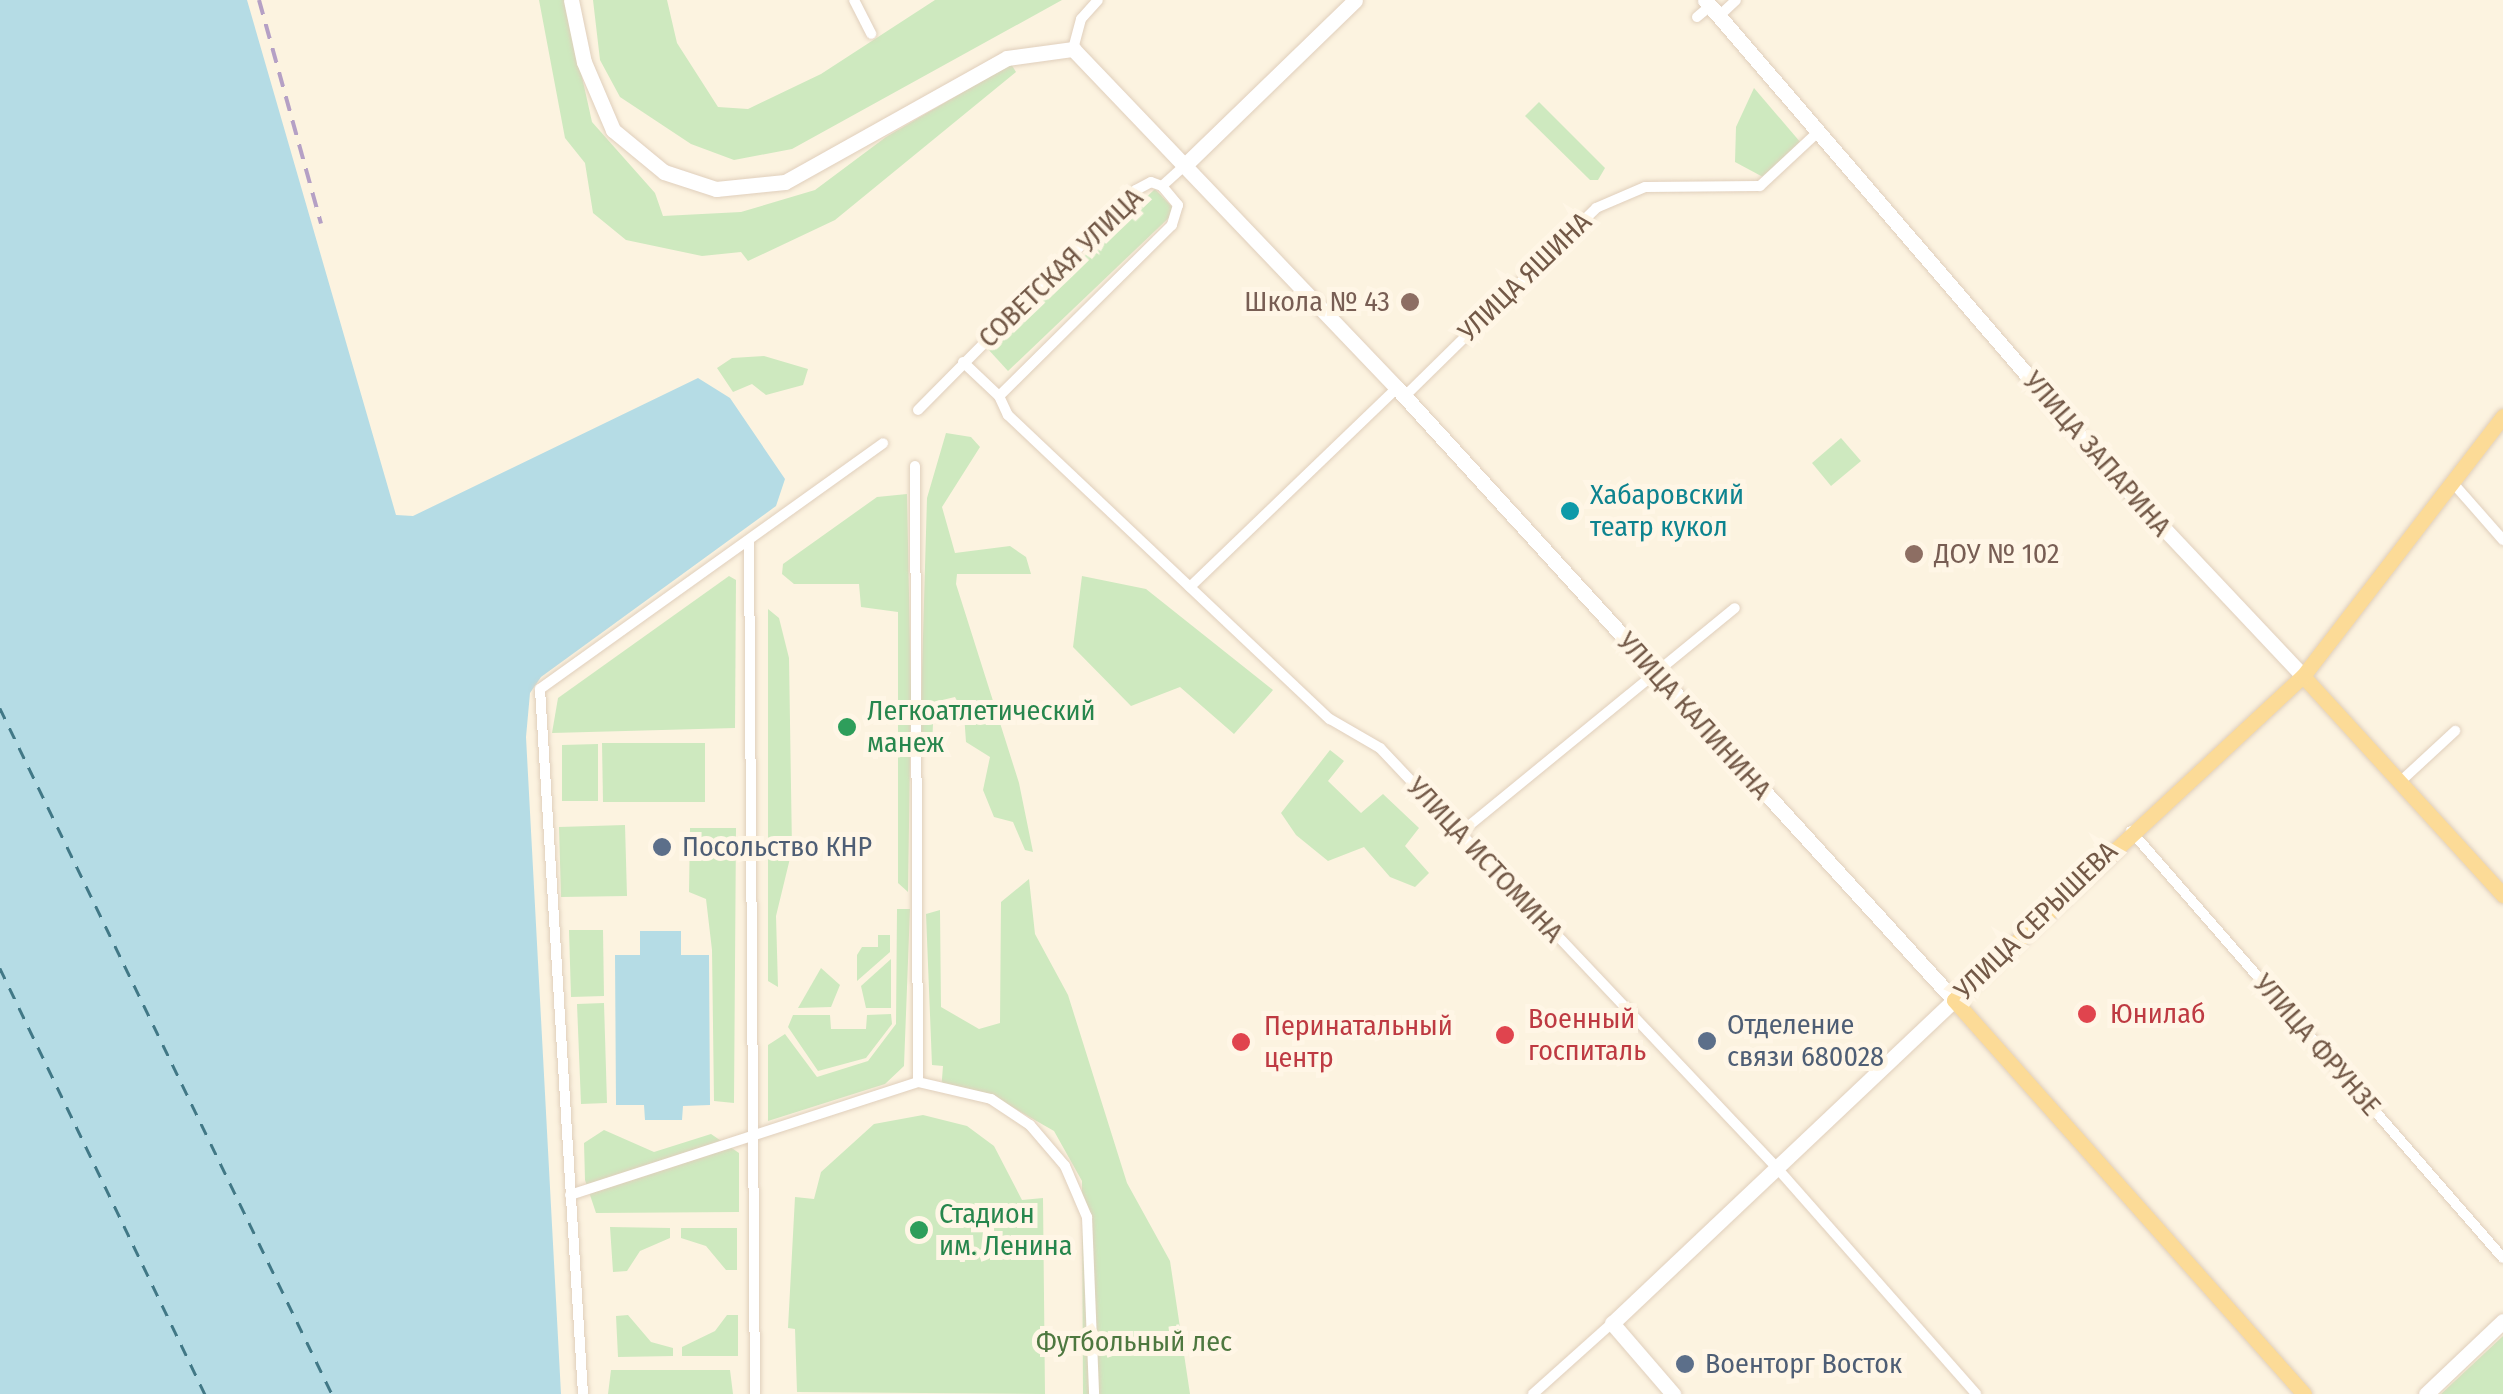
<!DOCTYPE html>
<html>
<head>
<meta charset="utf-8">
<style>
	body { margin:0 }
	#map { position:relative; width:2503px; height:1394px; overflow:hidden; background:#fcf3e0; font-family:"Fira Sans Condensed",sans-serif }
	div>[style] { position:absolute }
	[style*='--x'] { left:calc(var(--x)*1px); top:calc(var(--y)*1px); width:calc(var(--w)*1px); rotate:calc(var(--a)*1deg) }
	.green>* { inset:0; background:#cee9bf }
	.water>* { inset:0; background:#b5dce5 }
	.ferry>* { height:2.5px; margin-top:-1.25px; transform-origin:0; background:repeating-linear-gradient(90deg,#417886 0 12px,transparent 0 22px) }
	.roads { filter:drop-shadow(0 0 2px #e0cfbc) drop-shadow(0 0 2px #e0cfbc) }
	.street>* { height:10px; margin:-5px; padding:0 5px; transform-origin:5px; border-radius:5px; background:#fff }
	.secondary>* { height:15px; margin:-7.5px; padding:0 7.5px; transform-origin:7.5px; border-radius:7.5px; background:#fff }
	.primary>* { height:15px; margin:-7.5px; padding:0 7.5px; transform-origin:7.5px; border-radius:7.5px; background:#fcdb97 }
	.rail>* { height:4px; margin-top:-2px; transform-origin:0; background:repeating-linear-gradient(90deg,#b5a0c5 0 15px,transparent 0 25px) }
	.dots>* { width:28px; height:28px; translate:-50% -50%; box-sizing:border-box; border:5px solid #fff6e6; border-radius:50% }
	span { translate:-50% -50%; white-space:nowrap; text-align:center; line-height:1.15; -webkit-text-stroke:10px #fff6e6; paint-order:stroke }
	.street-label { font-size:28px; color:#735947 }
	.education-label { font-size:28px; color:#785e54 }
	.right { translate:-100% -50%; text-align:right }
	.left { translate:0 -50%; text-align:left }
	.culture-label { font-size:28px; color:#0d838f }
	.leisure-label { font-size:28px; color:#27864d }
	.service-label { font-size:28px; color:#4e5e75 }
	.health-label { font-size:28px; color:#be3a42 }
	.park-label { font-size:28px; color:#4e7840 }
</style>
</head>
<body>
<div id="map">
	<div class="green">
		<div style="clip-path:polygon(539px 0,565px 0,592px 122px,655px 193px,663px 216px,741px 212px,815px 190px,886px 137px,1011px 64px,1016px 72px,835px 220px,748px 261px,741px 252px,702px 256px,626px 240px,593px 213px,585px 163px,565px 138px)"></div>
		<div style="clip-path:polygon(593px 0,667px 0,677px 43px,718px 107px,748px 109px,821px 74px,935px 0,1062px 0,792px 149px,734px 160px,691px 144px,620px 97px,600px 60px)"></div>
		<div style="clip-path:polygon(1754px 88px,1801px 143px,1763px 177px,1735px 162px,1736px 127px)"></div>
		<div style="clip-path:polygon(1539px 102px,1605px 168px,1598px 180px,1590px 180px,1525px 116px)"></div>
		<div style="clip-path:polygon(1155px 189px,1176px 211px,1008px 371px,987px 348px)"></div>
		<div style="clip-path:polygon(764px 356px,808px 369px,803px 385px,766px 395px,752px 384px,733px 392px,717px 368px,732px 358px)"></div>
		<div style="clip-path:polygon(946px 433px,971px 437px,980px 447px,942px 507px,955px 553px,1010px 546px,1026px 557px,1031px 574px,957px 574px,956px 584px,1019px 783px,1033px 852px,1025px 850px,1013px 822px,994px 817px,983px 790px,990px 757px,966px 742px,964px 714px,955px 697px,934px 702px,932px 746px,920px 740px,927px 498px)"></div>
		<div style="clip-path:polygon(1841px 438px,1861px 461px,1831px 486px,1812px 463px)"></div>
		<div style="clip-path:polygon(907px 494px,911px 694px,908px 892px,898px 883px,898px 612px,861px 607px,859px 584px,794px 584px,782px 574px,783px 564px,877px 497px)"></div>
		<div style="clip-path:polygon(729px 576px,736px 580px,735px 728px,552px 733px,558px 698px)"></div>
		<div style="clip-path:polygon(1082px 576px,1146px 589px,1273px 690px,1234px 734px,1180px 687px,1131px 706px,1073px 647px)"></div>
		<div style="clip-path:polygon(768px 609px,779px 618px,789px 658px,792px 850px,776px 916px,778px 987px,768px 981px)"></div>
		<div style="clip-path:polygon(602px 743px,705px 743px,705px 802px,603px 802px)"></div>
		<div style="clip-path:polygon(598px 744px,598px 801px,562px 801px,562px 745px)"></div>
		<div style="clip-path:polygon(1330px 750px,1344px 761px,1328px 781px,1361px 813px,1383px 794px,1419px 828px,1405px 846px,1429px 873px,1415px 887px,1390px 877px,1364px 847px,1328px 861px,1296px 835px,1281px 813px)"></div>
		<div style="clip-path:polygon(625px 825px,627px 896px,561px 897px,559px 827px)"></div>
		<div style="clip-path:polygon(690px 828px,736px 828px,734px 1103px,714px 1101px,712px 950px,706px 899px,689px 892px)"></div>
		<div style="clip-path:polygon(1029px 879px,1035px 934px,1068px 995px,1127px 1183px,1170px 1261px,1190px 1394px,1083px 1394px,1082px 1181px,1054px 1131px,1014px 1108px,941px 1092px,943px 1066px,932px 1065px,926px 914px,940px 910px,941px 1007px,979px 1029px,1000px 1023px,1001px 902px)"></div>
		<div style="clip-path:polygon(897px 909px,910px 909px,904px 1066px,885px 1084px,768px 1121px,768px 1045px,785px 1034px,817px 1077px,868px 1061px,896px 1024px)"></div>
		<div style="clip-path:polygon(569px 930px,603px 930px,604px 996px,571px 997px)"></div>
		<div style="clip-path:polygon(878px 935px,890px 935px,890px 952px,857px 981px,857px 955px,862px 947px,878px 947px)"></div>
		<div style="clip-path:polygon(891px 959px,891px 1008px,866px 1008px,861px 986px)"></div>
		<div style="clip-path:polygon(821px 968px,840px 985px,831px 1007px,798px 1008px)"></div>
		<div style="clip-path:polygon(604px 1003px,607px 1103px,581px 1104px,577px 1004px)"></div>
		<div style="clip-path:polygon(891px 1014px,892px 1024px,866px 1058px,818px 1071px,788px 1027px,793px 1015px,830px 1015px,831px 1029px,866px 1029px,867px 1015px)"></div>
		<div style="clip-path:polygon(923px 1115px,967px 1126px,994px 1146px,1022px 1200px,1043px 1198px,1045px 1394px,797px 1392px,795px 1329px,788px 1328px,795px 1197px,814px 1199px,821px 1172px,874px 1124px)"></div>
		<div style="clip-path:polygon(604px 1130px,654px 1152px,711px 1134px,739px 1153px,739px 1212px,596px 1213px,585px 1180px,584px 1143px)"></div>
		<div style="clip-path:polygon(610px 1227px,670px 1228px,670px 1238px,640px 1251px,627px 1271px,613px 1272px)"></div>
		<div style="clip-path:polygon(681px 1228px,737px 1228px,737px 1270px,726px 1270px,706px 1246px,681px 1238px)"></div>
		<div style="clip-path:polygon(628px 1315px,651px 1342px,673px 1348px,673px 1356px,618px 1357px,616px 1316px)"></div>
		<div style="clip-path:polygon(727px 1315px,738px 1315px,738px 1356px,682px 1356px,682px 1347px,715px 1331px)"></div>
		<div style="clip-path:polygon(2503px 1336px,2503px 1394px,2441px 1394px)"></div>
		<div style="clip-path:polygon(730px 1370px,733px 1394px,608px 1394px,611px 1370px)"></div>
	</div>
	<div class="water">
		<div style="clip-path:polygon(0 0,247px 0,396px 515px,413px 516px,698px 378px,730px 398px,785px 479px,776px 506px,541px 677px,530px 693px,526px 737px,561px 1394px,0 1394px)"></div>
		<div style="clip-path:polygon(640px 931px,681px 931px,681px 955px,709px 955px,710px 1105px,683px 1106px,682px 1120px,645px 1120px,644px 1105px,616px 1105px,615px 955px,640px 955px)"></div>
	</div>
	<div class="ferry">
		<div style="--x:0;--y:708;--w:762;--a:64.17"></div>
		<div style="--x:0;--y:968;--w:473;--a:64.3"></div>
	</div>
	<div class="roads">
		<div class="street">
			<div style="--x:854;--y:0;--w:38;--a:63"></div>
			<div style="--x:1719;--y:16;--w:23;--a:-43"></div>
			<div style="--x:1697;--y:17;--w:17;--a:-40"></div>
			<div style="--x:1073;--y:49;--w:31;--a:-75"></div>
			<div style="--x:1081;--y:19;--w:25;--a:-48"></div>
			<div style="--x:1162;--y:186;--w:30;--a:-42"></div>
			<div style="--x:963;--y:362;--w:50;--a:43.4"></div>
			<div style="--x:999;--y:396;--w:21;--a:65"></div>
			<div style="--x:1008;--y:415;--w:443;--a:43.4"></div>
			<div style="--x:1330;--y:719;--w:58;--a:30.1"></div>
			<div style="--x:1380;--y:748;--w:578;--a:46.61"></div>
			<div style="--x:1777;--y:1168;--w:301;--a:48.6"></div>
			<div style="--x:1405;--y:396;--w:268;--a:-44.5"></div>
			<div style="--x:1596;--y:208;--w:53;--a:-23.2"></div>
			<div style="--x:1645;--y:187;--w:115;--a:-0.5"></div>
			<div style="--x:1760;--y:186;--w:81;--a:-43"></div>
			<div style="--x:918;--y:410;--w:310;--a:-45.3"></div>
			<div style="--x:1136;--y:190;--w:17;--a:-28"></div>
			<div style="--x:1151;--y:182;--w:12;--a:20"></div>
			<div style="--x:1162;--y:186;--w:25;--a:50"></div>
			<div style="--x:1178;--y:205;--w:21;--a:107"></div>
			<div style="--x:1172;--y:225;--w:243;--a:135.3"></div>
			<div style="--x:2453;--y:483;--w:76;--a:48.7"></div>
			<div style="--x:749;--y:542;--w:852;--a:89.6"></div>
			<div style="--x:1190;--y:587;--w:287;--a:-43.9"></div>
			<div style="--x:2401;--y:781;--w:74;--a:-42.8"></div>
			<div style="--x:2131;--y:831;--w:566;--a:48.94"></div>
			<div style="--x:1460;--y:833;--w:355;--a:-39.3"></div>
			<div style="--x:918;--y:1082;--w:75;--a:13.1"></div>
			<div style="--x:991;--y:1099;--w:47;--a:33.7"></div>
			<div style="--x:1030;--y:1125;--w:54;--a:49.5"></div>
			<div style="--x:1065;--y:1166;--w:56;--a:66.7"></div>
			<div style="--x:1087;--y:1217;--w:177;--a:87.7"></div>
			<div style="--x:570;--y:1195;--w:366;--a:-18"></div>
			<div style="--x:918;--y:1082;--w:616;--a:-90.28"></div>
			<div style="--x:583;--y:1394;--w:706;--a:-93.49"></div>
			<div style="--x:540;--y:689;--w:422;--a:-35.6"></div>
			<div style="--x:1533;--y:1394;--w:106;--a:-41.9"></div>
		</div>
		<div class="secondary">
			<div style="--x:571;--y:0;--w:63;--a:78.2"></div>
			<div style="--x:584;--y:62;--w:74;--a:66.9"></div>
			<div style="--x:613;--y:130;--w:66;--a:39.5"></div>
			<div style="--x:664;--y:172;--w:55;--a:18.1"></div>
			<div style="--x:716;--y:189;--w:69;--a:-5.8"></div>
			<div style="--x:785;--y:182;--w:254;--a:-29.2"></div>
			<div style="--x:1007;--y:58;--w:67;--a:-7.8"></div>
			<div style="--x:1073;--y:49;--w:469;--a:46.3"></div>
			<div style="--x:1397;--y:388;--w:828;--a:47.69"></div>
			<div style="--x:1954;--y:1000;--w:470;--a:136.6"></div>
			<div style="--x:1612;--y:1323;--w:94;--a:49.3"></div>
			<div style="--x:1705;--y:0;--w:617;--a:49.34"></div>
			<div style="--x:2107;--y:468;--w:286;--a:46.7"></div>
			<div style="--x:1184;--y:166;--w:238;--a:-44.1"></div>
			<div style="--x:2426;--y:1394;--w:106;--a:-43.5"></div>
		</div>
		<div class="primary">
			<div style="--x:2303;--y:676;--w:297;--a:47.6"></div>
			<div style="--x:2304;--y:1394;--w:527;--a:-131.62"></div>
			<div style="--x:1954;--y:1000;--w:476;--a:-42.9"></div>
			<div style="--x:2303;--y:676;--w:328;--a:-52.4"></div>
		</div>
	</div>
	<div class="rail">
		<div style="--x:259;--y:0;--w:232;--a:74.5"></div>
	</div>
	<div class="dots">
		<div style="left:1410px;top:302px;background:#8d6e63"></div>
		<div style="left:1570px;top:511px;background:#0f9aa8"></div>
		<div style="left:1914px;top:554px;background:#8d6e63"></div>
		<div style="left:847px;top:727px;background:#2e9e5b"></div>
		<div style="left:662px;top:847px;background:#5c6f8a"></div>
		<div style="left:2087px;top:1014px;background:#e0444e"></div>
		<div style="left:1505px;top:1035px;background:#e0444e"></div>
		<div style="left:1707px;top:1041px;background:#5c6f8a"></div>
		<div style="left:1241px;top:1042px;background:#e0444e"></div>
		<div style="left:919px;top:1230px;background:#2e9e5b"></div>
		<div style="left:1685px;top:1364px;background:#5c6f8a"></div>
	</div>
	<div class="street-label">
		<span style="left:1061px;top:268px;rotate:-44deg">СОВЕТСКАЯ УЛИЦА</span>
		<span style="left:1525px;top:277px;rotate:-44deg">УЛИЦА ЯШИНА</span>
		<span style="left:2097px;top:454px;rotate:49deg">УЛИЦА ЗАПАРИНА</span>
		<span style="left:1694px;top:716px;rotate:48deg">УЛИЦА КАЛИНИНА</span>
		<span style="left:1485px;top:860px;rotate:47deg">УЛИЦА ИСТОМИНА</span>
		<span style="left:2036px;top:921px;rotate:-44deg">УЛИЦА СЕРЫШЕВА</span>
		<span style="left:2317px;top:1045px;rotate:49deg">УЛИЦА ФРУНЗЕ</span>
	</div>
	<div class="education-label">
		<span class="right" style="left:1390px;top:302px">Школа № 43</span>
		<span class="left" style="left:1934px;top:554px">ДОУ № 102</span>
	</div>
	<div class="culture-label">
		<span class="left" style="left:1590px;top:511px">Хабаровский<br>театр кукол</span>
	</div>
	<div class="leisure-label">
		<span class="left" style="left:867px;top:727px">Легкоатлетический<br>манеж</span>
		<span class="left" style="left:939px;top:1230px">Стадион<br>им. Ленина</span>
	</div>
	<div class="service-label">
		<span class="left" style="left:682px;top:847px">Посольство КНР</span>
		<span class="left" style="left:1727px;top:1041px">Отделение<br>связи 680028</span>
		<span class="left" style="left:1705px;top:1364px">Военторг Восток</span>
	</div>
	<div class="health-label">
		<span class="left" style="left:2110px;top:1014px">Юнилаб</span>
		<span class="left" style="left:1528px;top:1035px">Военный<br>госпиталь</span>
		<span class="left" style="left:1264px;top:1042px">Перинатальный<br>центр</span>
	</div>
	<div class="park-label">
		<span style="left:1134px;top:1342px">Футбольный лес</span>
	</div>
</div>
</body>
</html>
